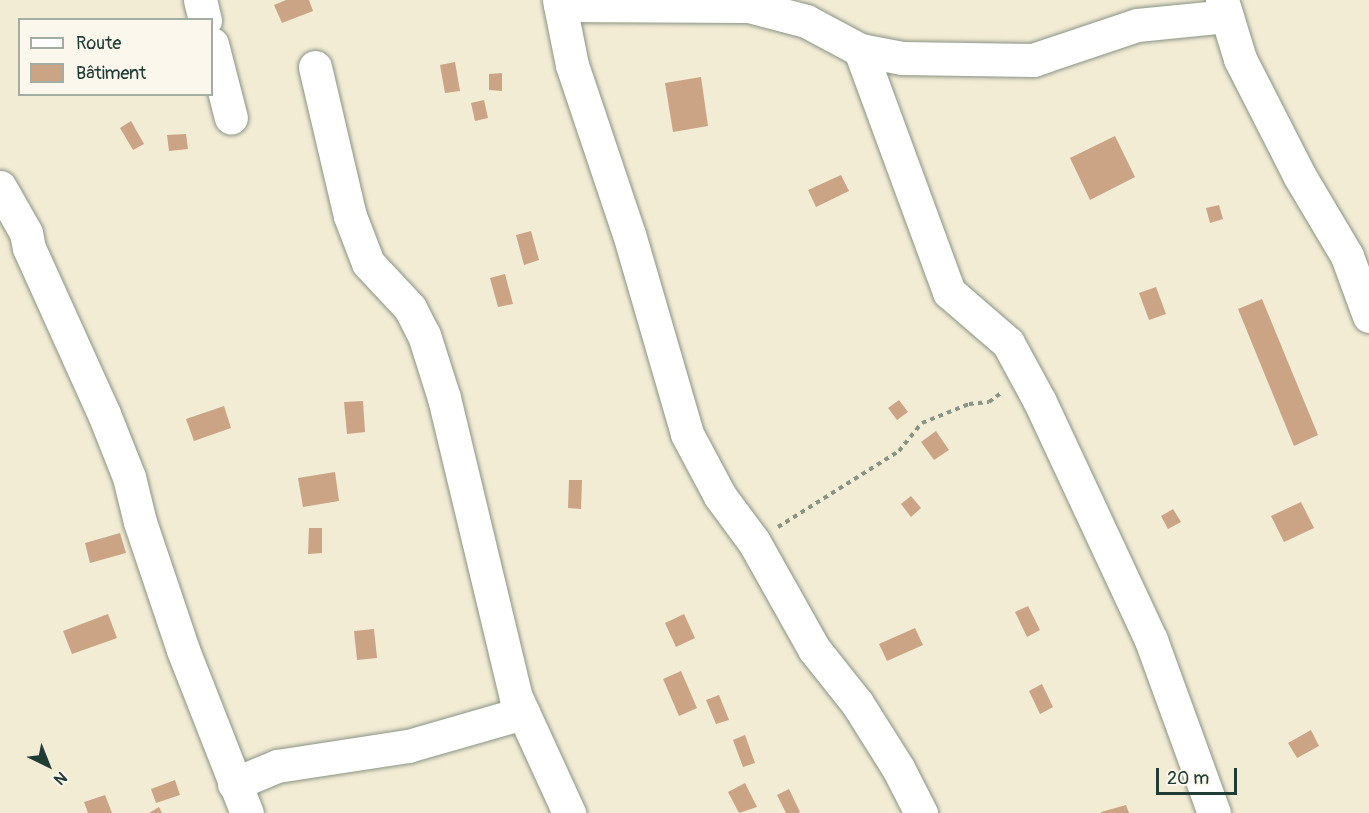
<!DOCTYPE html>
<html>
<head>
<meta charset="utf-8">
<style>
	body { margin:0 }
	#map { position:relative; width:1369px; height:813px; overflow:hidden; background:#f3ecd5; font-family:Pangolin,sans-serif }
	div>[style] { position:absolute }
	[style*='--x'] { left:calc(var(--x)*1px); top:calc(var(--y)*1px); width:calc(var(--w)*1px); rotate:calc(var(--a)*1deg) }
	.building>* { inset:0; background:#cba385 }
	.path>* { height:4px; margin-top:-2px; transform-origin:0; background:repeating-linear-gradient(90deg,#899484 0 4.5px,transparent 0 9px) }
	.roads { filter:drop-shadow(0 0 2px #899484) drop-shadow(0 0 2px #899484) }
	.minor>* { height:33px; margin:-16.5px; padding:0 16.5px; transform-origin:16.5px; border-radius:16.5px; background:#fff }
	span { translate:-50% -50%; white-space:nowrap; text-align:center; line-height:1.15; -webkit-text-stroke:4.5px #fbf7ec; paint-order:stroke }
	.legend { position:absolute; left:18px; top:18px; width:195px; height:78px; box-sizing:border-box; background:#fbf7ec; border:2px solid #a3ada2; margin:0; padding:8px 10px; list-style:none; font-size:18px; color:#1f3d34 }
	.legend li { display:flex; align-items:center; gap:12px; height:30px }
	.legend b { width:30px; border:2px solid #a3ada2 }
	.north { position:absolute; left:18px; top:735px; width:60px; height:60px; -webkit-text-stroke:4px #fbf7ec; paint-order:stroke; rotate:137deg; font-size:16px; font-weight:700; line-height:24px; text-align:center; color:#1f3d34 }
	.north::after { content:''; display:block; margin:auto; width:21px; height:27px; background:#1f3d34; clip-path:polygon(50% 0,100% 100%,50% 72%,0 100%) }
	.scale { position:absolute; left:1156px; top:768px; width:81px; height:27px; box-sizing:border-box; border:3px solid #1f3d34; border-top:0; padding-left:8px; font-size:18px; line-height:21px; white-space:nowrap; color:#1f3d34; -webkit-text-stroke:4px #fbf7ec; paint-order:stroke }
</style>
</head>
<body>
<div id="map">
	<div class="building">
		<div style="clip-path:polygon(286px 0,309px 0,313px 11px,282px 23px,274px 5px)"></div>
		<div style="clip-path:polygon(455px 62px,460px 91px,445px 93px,440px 65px)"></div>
		<div style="clip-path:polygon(502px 73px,502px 91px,489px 90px,489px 74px)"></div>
		<div style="clip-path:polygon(701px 77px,708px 126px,673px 132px,665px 83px)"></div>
		<div style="clip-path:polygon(484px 100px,488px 118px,475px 121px,471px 103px)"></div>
		<div style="clip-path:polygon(131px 121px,144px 144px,133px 150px,120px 128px)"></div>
		<div style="clip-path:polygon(186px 134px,188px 149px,169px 151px,167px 135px)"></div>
		<div style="clip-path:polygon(1115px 136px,1135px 177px,1090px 200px,1070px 158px)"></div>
		<div style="clip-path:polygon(841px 175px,849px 191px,816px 207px,808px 190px)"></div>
		<div style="clip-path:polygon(1219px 205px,1223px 219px,1210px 223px,1206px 208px)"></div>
		<div style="clip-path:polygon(531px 231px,539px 260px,524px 265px,516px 235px)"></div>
		<div style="clip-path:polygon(505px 274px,513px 304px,498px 307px,490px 278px)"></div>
		<div style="clip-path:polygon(1156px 287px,1166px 314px,1149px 320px,1139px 293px)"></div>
		<div style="clip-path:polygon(1262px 299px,1318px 435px,1294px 446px,1238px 309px)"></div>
		<div style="clip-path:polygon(899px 400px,908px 412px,897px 420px,888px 408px)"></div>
		<div style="clip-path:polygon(363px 401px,365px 432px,347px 434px,344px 402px)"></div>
		<div style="clip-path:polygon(224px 406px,231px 428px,194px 441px,186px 419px)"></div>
		<div style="clip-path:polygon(936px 431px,949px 450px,934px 460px,921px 442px)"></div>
		<div style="clip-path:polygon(335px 472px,339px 501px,303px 507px,298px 478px)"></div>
		<div style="clip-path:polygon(569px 480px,582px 480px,581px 509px,568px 508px)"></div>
		<div style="clip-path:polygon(911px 496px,921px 508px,911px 517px,901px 504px)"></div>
		<div style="clip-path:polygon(1301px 502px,1314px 528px,1284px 542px,1271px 516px)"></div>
		<div style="clip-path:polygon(1173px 509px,1181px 522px,1168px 529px,1161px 516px)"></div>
		<div style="clip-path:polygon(309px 528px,322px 528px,322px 553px,308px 554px)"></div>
		<div style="clip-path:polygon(120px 533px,126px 553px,90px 563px,85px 543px)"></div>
		<div style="clip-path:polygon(1028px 606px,1040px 630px,1027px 637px,1015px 612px)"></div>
		<div style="clip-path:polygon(108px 614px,117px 638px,72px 654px,63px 631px)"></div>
		<div style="clip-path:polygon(684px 614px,695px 638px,676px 647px,665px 623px)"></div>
		<div style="clip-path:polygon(915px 628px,923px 645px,887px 661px,879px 644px)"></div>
		<div style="clip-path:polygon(374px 629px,377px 658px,357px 660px,354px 631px)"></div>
		<div style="clip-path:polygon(681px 671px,697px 708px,679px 716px,663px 679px)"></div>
		<div style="clip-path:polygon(1042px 684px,1053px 707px,1040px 714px,1029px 691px)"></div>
		<div style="clip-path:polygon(719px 695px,729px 720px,716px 724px,706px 700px)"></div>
		<div style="clip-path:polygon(1311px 730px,1319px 746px,1297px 758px,1288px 743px)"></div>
		<div style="clip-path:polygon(745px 735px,755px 763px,743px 767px,733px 740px)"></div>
		<div style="clip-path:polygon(175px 780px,180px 795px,156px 803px,151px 789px)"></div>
		<div style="clip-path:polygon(745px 783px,757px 807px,739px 813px,728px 792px)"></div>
		<div style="clip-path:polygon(789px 789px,800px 812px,798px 813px,786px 813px,777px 795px)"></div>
		<div style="clip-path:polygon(105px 795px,112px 813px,88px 813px,84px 802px)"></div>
		<div style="clip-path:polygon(1126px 805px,1129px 813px,1101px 813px,1101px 812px)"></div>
		<div style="clip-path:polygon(159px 807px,162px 813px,149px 813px)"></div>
	</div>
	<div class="path">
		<div style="--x:778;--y:527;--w:143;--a:-32.1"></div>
		<div style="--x:899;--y:451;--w:36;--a:-51"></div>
		<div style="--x:922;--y:423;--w:51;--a:-22"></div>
		<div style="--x:969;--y:404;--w:20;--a:-6"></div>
		<div style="--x:989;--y:402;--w:15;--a:-37"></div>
	</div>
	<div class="roads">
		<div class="minor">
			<div style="--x:200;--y:0;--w:21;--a:76"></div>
			<div style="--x:559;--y:0;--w:66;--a:78.7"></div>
			<div style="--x:572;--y:65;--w:178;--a:71.4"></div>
			<div style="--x:629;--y:234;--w:208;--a:73.8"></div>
			<div style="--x:687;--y:434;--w:70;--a:62"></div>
			<div style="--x:720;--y:496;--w:57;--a:53.5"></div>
			<div style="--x:754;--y:542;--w:123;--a:60.7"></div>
			<div style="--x:814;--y:649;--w:69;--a:51.5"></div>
			<div style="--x:857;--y:703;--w:77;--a:57.8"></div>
			<div style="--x:898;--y:768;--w:51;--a:62.9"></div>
			<div style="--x:1222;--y:0;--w:62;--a:73"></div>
			<div style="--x:1240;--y:59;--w:130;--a:63"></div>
			<div style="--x:1299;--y:175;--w:94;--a:59.3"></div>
			<div style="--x:1347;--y:256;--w:64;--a:69.9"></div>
			<div style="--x:560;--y:5;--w:189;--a:0.3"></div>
			<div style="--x:749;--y:6;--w:59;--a:14.7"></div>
			<div style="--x:806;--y:21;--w:61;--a:28.2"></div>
			<div style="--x:860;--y:50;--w:43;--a:10.8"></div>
			<div style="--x:902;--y:58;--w:131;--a:0.9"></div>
			<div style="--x:1033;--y:60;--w:110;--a:-18.6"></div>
			<div style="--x:1137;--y:25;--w:90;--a:-5.7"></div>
			<div style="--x:212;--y:44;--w:76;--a:75.6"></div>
			<div style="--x:860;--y:50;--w:258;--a:69.8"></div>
			<div style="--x:949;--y:292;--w:78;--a:40.8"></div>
			<div style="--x:1008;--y:343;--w:67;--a:61.5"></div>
			<div style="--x:1040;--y:402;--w:263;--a:65"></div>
			<div style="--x:1151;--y:640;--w:184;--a:70"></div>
			<div style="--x:315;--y:67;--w:153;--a:76.8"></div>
			<div style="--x:350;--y:216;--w:50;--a:69"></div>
			<div style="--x:368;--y:263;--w:62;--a:47"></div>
			<div style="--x:410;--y:308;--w:30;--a:63"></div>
			<div style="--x:424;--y:335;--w:66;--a:72.4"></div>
			<div style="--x:444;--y:398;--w:308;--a:76.5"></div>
			<div style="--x:516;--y:697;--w:128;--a:65.4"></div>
			<div style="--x:0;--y:187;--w:53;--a:60.5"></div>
			<div style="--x:26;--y:233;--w:15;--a:79"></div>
			<div style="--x:29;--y:248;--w:182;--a:65.7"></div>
			<div style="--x:104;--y:414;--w:68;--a:68.4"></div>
			<div style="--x:129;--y:477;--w:46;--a:76.3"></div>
			<div style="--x:140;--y:522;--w:135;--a:71.4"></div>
			<div style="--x:183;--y:650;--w:175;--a:68.6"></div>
			<div style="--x:234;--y:784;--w:47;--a:-22.7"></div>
			<div style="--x:277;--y:766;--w:133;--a:-8.7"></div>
			<div style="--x:408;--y:746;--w:120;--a:-16"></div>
		</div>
	</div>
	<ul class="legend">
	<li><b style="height:8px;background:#fff"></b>Route</li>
	<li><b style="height:16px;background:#cba385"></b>Bâtiment</li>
	</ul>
	<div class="north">N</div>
	<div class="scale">20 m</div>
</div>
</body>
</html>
